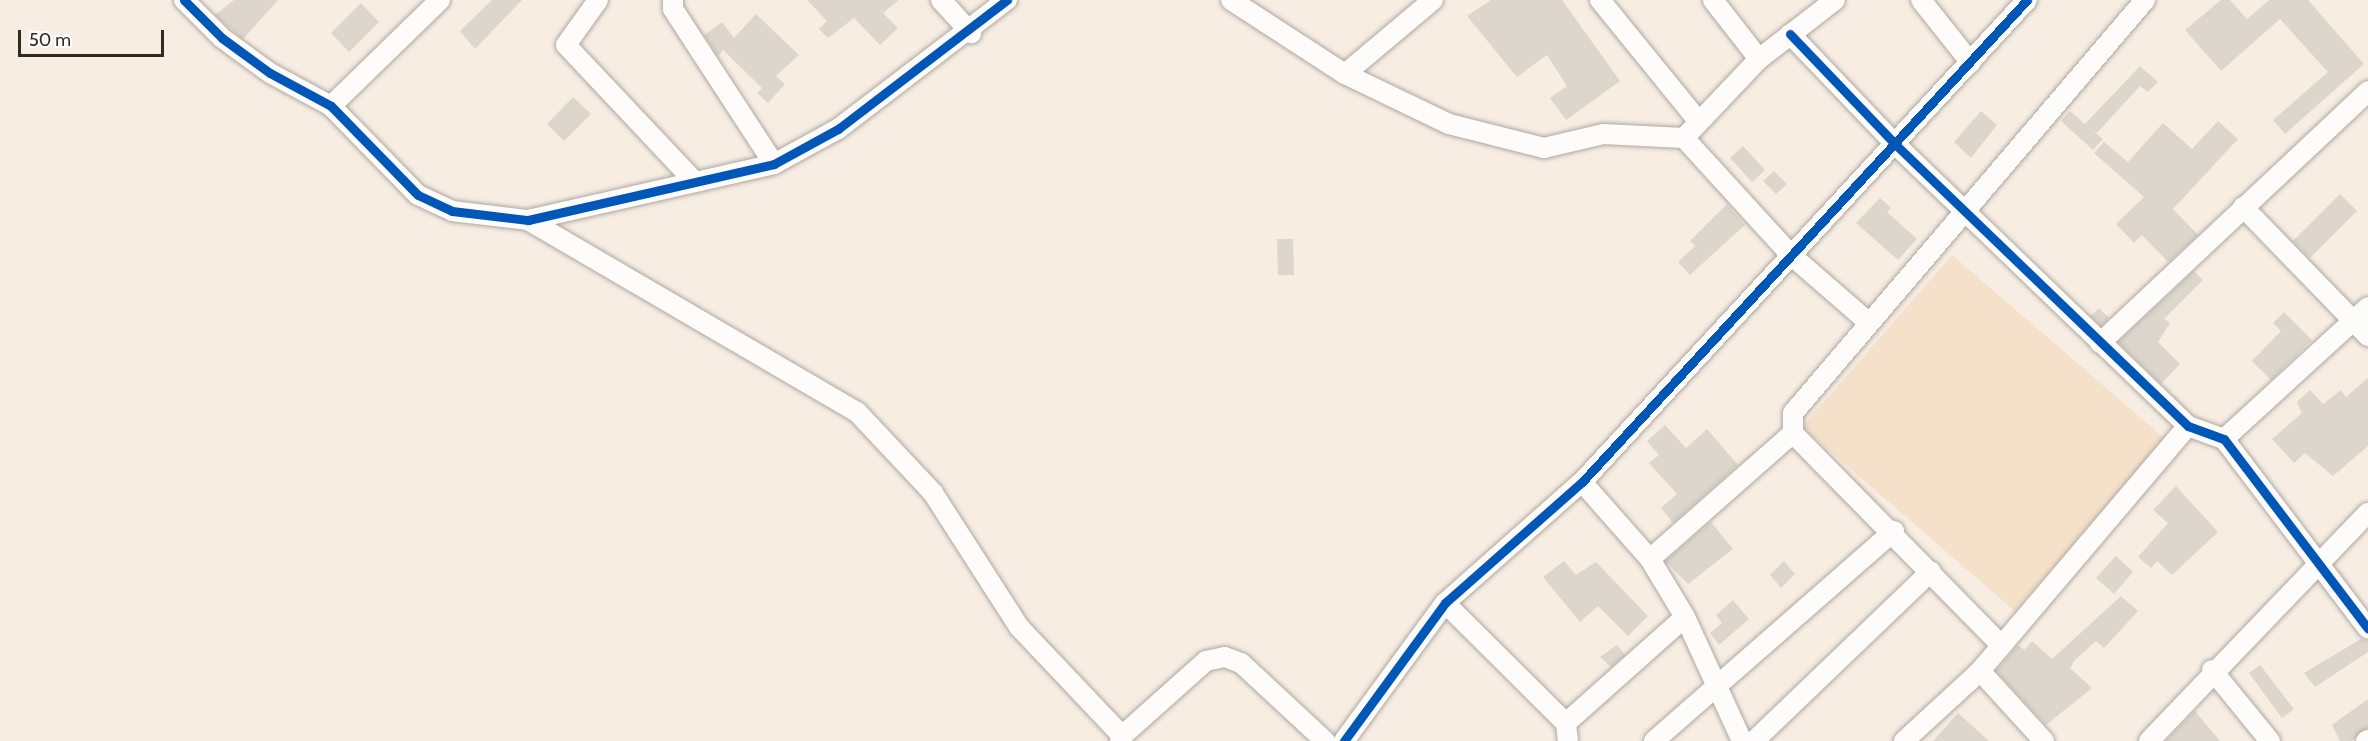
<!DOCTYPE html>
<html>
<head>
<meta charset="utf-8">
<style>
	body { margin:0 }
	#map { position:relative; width:2368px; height:741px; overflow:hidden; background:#f7ede3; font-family:Cabin,sans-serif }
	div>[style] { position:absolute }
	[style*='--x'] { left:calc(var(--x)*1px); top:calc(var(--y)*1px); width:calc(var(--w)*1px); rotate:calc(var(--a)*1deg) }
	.green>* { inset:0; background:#f5e0c9 }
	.building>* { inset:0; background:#dcd6cd }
	.roads { filter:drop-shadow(0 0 2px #afa8a0) drop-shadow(0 0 2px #afa8a0) }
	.street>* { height:20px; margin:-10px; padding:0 10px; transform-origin:10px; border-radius:10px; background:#fefcfb }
	.cycleway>* { height:9px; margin:-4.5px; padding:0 4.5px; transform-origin:4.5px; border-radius:4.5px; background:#0057b8 }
	span { translate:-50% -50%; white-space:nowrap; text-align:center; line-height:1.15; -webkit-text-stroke:6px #fff; paint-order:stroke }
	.scale { position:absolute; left:18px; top:30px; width:146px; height:27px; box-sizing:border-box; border:3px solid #312b24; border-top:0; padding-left:8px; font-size:18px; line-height:21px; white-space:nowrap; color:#312b24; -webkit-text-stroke:4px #fff; paint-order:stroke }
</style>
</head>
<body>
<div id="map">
	<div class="green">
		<div style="clip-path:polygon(1952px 255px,2165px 439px,2015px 611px,1802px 427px)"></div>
	</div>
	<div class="building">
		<div style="clip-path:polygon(234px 0,278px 0,243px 39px,215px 15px)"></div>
		<div style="clip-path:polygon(492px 0,522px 0,475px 49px,460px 31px)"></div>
		<div style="clip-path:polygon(807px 0,899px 0,883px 13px,898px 28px,880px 45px,854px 18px,828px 38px,819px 29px,827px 21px)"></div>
		<div style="clip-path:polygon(1491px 0,1562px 0,1620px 81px,1566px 120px,1550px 98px,1567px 86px,1547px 55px,1517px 77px,1467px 16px)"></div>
		<div style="clip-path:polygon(2221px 0,2230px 0,2247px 19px,2269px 0,2308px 0,2364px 64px,2285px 134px,2273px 120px,2328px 72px,2280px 19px,2221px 71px,2185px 30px)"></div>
		<div style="clip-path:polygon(361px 3px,379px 22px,349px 52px,331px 33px)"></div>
		<div style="clip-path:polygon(756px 14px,799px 55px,776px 76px,785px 84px,768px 103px,757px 93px,762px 88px,723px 50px,718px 56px,704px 35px,722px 22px,734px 38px)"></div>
		<div style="clip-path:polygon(2140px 66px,2158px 82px,2148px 92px,2140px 86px,2097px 133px,2092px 130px,2103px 139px,2093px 150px,2061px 121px,2070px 111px,2085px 124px)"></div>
		<div style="clip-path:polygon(573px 97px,591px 114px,564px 141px,547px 124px)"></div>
		<div style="clip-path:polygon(1981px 111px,1997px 125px,1971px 158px,1954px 142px)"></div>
		<div style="clip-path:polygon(2218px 121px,2238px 139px,2173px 209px,2198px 235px,2168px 262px,2142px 235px,2134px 243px,2116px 224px,2144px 197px,2094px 153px,2104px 142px,2128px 162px,2163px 123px,2192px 149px)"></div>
		<div style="clip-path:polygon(1743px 146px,1765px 170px,1752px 182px,1730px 158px)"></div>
		<div style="clip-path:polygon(1774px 171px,1787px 184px,1776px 194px,1763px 181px)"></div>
		<div style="clip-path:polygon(2340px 194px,2357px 211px,2310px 258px,2293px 241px)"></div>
		<div style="clip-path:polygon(1880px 198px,1891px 208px,1887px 212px,1917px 239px,1898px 260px,1856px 223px)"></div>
		<div style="clip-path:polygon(1727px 204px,1745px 225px,1690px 275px,1678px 262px,1695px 246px,1690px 241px)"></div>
		<div style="clip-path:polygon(1277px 239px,1293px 239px,1294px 275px,1278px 275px)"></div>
		<div style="clip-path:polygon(2194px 271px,2203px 280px,2164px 319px,2170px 323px,2158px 342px,2180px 364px,2161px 384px,2118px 342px)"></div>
		<div style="clip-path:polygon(2099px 308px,2109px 318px,2101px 326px,2091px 316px)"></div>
		<div style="clip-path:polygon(2284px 312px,2312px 340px,2271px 380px,2252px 361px,2281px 331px,2273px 323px)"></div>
		<div style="clip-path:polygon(2368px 378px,2368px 446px,2333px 476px,2305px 453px,2294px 463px,2272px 439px,2302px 413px,2297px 402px,2310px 390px,2323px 404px,2341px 390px,2346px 397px)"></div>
		<div style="clip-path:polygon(1665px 425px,1686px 448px,1707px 429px,1738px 465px,1673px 523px,1661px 508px,1677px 494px,1649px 463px,1659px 455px,1647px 441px)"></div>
		<div style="clip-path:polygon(2176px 486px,2218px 532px,2172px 575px,2157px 561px,2151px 568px,2138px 557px,2168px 523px,2153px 510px)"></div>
		<div style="clip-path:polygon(1711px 522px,1733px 549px,1688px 584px,1665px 561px)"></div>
		<div style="clip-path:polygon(2116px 556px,2133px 572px,2114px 594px,2096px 578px)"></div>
		<div style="clip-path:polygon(1564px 561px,1576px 575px,1596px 562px,1648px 616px,1628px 636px,1598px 606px,1580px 622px,1543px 577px)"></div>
		<div style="clip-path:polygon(1784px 561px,1795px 574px,1781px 588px,1770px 575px)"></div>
		<div style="clip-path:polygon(2121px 596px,2138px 611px,2104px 648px,2096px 641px,2075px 660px,2070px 668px,2092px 688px,2046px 725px,1996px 671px,2018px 645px,2024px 650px,2032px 641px,2052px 659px)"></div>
		<div style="clip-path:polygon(1733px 600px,1749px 619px,1719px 645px,1710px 633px,1722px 623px,1716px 615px)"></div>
		<div style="clip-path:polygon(2361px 639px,2368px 641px,2368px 652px,2315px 687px,2304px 673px)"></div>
		<div style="clip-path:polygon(1617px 645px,1625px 655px,1611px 667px,1600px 657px)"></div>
		<div style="clip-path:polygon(2260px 665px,2294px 709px,2282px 718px,2249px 673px)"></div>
		<div style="clip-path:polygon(2368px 699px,2368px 728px,2351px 741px,2340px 741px,2332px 725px)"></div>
		<div style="clip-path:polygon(2195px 711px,2220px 741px,2166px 741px)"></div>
		<div style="clip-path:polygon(1958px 713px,1989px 741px,1933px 741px)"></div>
	</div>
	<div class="roads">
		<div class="street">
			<div style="--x:184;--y:0;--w:54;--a:45"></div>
			<div style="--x:222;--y:38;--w:59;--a:36.1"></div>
			<div style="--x:270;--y:73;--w:69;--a:28.4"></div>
			<div style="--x:331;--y:106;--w:124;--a:45.7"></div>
			<div style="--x:418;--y:195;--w:38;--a:25"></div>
			<div style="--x:452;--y:211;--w:77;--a:6.8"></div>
			<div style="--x:528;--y:220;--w:252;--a:-12.8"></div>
			<div style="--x:774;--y:164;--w:73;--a:-28.7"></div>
			<div style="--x:838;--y:129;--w:213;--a:-37.4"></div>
			<div style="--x:598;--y:0;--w:55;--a:125.4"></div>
			<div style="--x:566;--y:45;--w:188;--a:46.7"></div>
			<div style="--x:673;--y:0;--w:9;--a:90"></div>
			<div style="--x:673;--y:9;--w:185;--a:56.9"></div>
			<div style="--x:941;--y:0;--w:45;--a:47.7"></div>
			<div style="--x:1231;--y:0;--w:136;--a:33"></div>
			<div style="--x:1345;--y:74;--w:115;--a:25.7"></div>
			<div style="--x:1449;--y:124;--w:98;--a:14.2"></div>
			<div style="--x:1544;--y:148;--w:61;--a:-13.3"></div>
			<div style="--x:1603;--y:134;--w:81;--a:2.8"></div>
			<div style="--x:1684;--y:138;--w:159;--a:47.6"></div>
			<div style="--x:1791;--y:255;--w:102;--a:41"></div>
			<div style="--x:1600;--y:0;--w:157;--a:50.9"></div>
			<div style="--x:1713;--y:0;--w:75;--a:52.1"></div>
			<div style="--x:1921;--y:0;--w:80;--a:51.6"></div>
			<div style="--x:1790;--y:34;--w:153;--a:46.3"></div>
			<div style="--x:1896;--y:145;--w:405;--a:43.9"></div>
			<div style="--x:2188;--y:426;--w:38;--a:20"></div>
			<div style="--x:2224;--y:439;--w:238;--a:52.8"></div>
			<div style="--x:1345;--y:74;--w:115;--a:-40.1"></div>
			<div style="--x:331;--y:106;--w:152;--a:-44.2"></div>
			<div style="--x:1684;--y:138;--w:109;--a:-46.5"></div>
			<div style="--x:1759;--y:59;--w:96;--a:-37.8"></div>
			<div style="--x:2243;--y:207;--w:180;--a:45.9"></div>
			<div style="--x:528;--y:220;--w:381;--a:30.3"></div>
			<div style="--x:857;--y:412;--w:111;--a:46.8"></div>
			<div style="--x:933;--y:493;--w:159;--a:57.3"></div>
			<div style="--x:1019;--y:627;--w:150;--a:46.6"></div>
			<div style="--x:1122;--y:736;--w:5;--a:112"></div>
			<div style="--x:2100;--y:343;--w:368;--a:-43.2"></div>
			<div style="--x:2224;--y:439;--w:195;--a:-42.5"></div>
			<div style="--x:1582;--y:482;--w:103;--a:48.6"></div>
			<div style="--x:1650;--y:559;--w:68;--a:58.9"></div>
			<div style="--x:1685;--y:617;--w:136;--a:65.3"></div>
			<div style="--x:1650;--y:559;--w:191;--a:-41.4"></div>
			<div style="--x:1445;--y:603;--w:170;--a:44.8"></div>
			<div style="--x:1566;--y:723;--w:18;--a:84"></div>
			<div style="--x:2000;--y:644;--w:296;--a:-134.5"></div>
			<div style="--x:1793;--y:433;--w:20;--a:-90"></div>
			<div style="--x:1793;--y:413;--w:543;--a:-49.56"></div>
			<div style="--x:2212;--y:670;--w:92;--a:50.8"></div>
			<div style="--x:1980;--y:671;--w:95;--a:47.6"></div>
			<div style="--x:1566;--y:723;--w:159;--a:-41.7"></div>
			<div style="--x:1122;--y:736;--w:113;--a:-41.8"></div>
			<div style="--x:1206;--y:661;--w:19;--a:-12"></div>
			<div style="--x:1225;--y:657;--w:17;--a:21"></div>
			<div style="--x:1241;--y:663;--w:115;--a:42.9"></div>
			<div style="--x:1344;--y:741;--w:171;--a:-53.8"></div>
			<div style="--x:1445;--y:603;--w:183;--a:-41.5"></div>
			<div style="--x:1582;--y:482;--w:656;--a:-47.29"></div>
			<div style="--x:1654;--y:741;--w:319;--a:-41.2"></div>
			<div style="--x:1754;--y:741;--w:245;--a:-43.8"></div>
			<div style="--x:1904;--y:741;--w:103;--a:-42.6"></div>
			<div style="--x:1980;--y:671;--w:321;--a:-49.7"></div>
			<div style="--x:2149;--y:741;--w:316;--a:-46.2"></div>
			<div style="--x:2366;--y:741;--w:2;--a:-27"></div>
		</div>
	</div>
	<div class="cycleway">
		<div style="--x:184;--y:0;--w:54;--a:45"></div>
		<div style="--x:222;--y:38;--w:59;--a:36.1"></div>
		<div style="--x:270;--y:73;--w:69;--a:28.4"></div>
		<div style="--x:331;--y:106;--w:124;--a:45.7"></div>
		<div style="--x:418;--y:195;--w:38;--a:25"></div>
		<div style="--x:452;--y:211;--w:77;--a:6.8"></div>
		<div style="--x:528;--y:220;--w:252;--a:-12.8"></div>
		<div style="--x:774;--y:164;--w:73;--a:-28.7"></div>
		<div style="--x:838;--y:129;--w:213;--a:-37.4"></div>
		<div style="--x:1790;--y:34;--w:153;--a:46.3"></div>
		<div style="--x:1896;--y:145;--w:405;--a:43.9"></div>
		<div style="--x:2188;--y:426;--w:38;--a:20"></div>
		<div style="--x:2224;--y:439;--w:238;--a:52.8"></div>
		<div style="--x:1344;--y:741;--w:171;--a:-53.8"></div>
		<div style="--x:1445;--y:603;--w:183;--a:-41.5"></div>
		<div style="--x:1582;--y:482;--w:656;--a:-47.29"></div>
	</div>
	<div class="scale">50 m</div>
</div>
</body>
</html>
